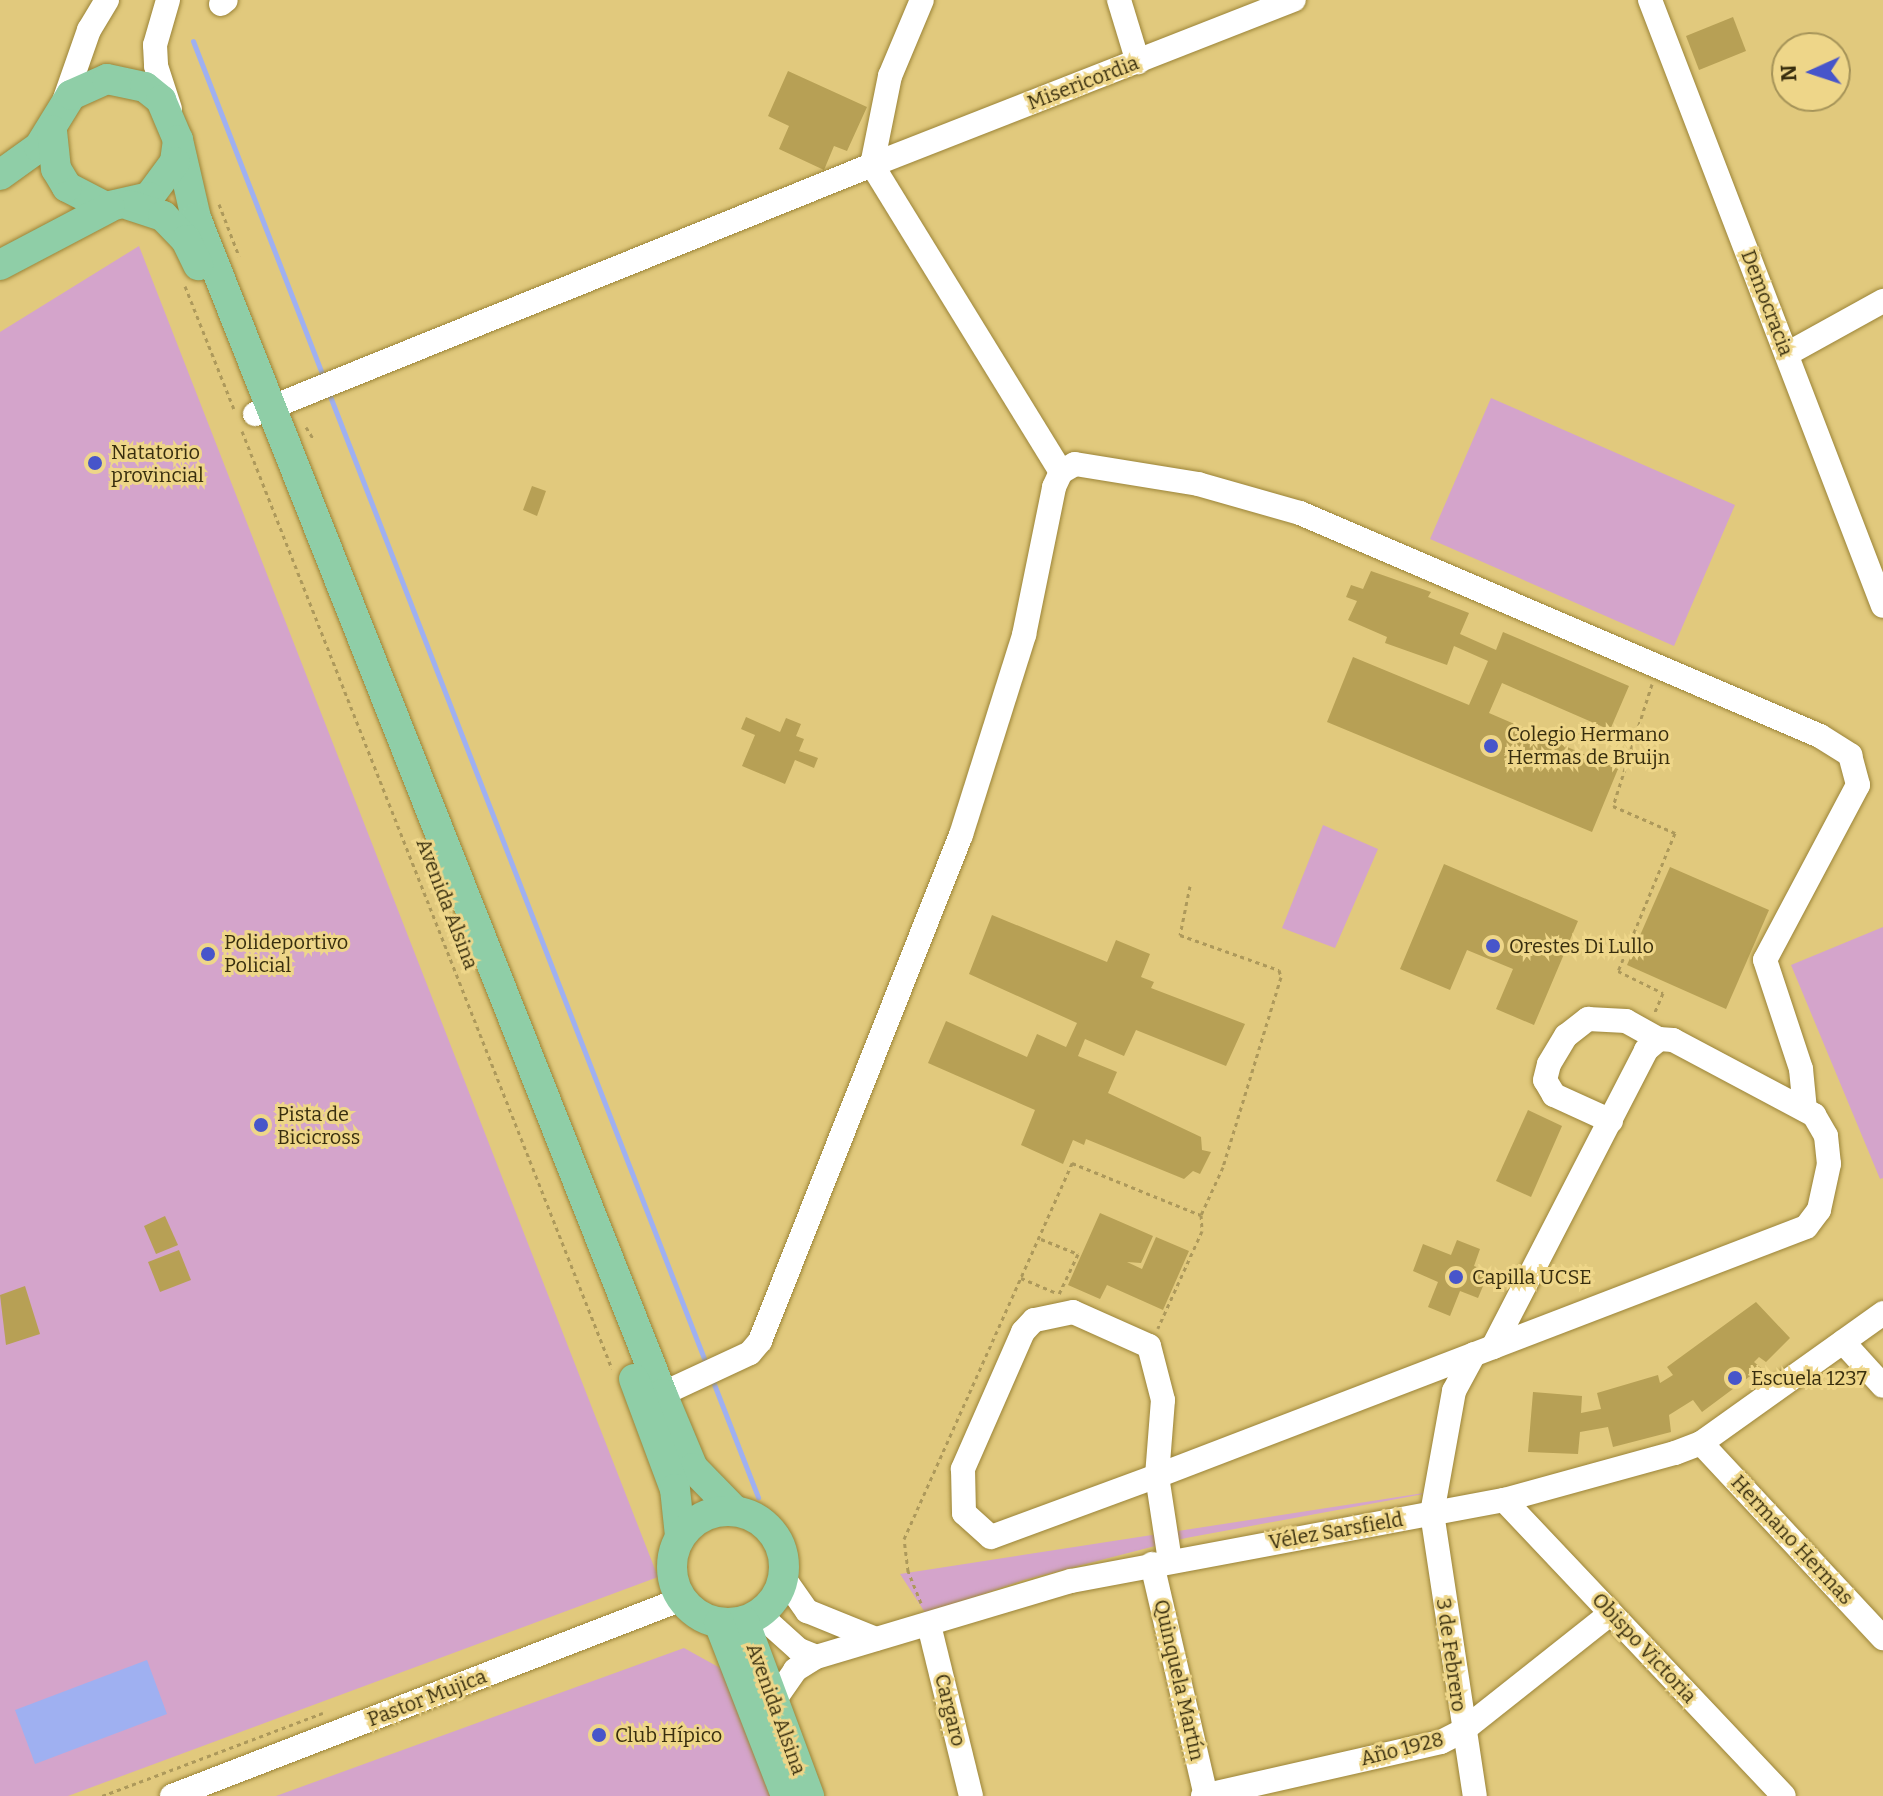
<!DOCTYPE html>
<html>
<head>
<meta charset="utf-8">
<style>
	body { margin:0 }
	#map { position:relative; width:1883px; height:1796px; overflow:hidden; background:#e1c97d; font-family:Bitter,serif }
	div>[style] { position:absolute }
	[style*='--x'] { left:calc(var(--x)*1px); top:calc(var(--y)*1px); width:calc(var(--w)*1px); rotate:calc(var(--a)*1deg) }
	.green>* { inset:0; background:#d4a4cb }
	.water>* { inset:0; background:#9fb0f1 }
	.stream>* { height:5px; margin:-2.5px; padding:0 2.5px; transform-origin:2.5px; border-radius:2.5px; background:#9fb0f1 }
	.building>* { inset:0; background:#b7a055 }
	.path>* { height:3px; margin-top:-1.5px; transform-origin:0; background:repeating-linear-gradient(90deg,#ad995b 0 4px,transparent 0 8px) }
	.roads { filter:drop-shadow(0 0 2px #9b8438) drop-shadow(0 0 2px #9b8438) }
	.minor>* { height:24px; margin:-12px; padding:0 12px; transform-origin:12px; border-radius:12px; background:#fff }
	.major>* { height:30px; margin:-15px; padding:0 15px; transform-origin:15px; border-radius:15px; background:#8fcea7 }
	.major>.ring { margin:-15px; padding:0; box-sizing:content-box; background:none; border:30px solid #8fcea7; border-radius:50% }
	.dots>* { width:22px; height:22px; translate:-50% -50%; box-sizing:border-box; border:4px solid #eed689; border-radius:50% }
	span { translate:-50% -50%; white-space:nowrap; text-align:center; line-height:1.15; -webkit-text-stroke:6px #eed689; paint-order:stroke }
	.street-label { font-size:20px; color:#382e0e }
	.poi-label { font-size:20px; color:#382e0e }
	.left { translate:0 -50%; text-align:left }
	.north { position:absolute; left:1771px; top:32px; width:80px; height:80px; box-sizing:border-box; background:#eed689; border:2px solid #a59358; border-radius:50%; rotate:267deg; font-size:22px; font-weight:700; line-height:32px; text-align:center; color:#382e0e }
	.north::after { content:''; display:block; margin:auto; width:28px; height:36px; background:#4755ca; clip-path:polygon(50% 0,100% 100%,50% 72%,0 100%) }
</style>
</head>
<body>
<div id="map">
	<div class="green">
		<div style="clip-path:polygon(139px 246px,658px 1577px,68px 1796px,0 1796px,0 332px)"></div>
		<div style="clip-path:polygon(1491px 398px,1735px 505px,1674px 646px,1430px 539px)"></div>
		<div style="clip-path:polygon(1323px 825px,1378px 849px,1335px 948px,1282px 928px)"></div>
		<div style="clip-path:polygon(1883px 927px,1883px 1178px,1880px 1179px,1791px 965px)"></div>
		<div style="clip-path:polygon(1456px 1488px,1186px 1538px,1024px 1580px,926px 1614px,900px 1574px)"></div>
		<div style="clip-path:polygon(684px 1648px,731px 1674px,775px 1796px,276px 1796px)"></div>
	</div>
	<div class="water">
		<div style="clip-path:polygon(147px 1660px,167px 1714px,35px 1764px,15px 1710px)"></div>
	</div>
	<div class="stream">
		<div style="--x:193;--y:41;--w:360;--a:68.8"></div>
		<div style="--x:328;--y:391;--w:1046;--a:68.76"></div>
		<div style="--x:712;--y:1379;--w:127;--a:68.7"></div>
	</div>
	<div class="building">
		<div style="clip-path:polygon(1733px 17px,1746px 51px,1699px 70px,1686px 36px)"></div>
		<div style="clip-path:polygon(788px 71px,867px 107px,847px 151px,834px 146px,824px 170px,779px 149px,789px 126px,768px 116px)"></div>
		<div style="clip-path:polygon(532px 486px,546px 491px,537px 516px,523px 510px)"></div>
		<div style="clip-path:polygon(1371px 571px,1431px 592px,1428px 597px,1469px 613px,1460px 634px,1496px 650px,1503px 632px,1629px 686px,1610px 730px,1502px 683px,1489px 713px,1618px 769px,1592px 832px,1327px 722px,1353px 657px,1469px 705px,1488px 661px,1454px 646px,1447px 665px,1385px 643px,1387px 637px,1348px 620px,1357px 601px,1346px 597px,1351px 585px,1363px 589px)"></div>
		<div style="clip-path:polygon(746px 717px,780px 732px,786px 718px,801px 724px,796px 736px,804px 739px,799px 751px,818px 758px,814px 768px,795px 760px,785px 784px,742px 766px,755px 735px,741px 729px)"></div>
		<div style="clip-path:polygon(1444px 864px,1578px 921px,1534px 1025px,1496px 1009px,1513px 969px,1467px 950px,1450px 990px,1400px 969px)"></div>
		<div style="clip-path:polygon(1670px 867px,1769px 910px,1726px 1009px,1627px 965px)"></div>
		<div style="clip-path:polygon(992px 915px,1107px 962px,1116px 940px,1150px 954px,1141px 977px,1154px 982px,1151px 988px,1245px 1024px,1226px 1066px,1136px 1030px,1124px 1056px,1085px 1039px,1078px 1056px,1117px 1072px,1108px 1093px,1201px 1137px,1202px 1150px,1211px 1152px,1200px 1174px,1193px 1171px,1184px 1179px,1086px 1139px,1084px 1145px,1073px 1140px,1063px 1164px,1021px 1145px,1035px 1110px,928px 1063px,946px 1021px,1027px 1057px,1037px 1034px,1066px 1047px,1077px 1023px,969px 974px)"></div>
		<div style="clip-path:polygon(1528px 1110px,1562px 1126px,1531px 1197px,1496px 1181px)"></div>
		<div style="clip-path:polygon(1100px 1213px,1153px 1236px,1141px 1263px,1127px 1262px,1142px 1269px,1156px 1237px,1189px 1251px,1163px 1310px,1107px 1285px,1100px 1299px,1068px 1285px)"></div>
		<div style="clip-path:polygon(165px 1216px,178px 1245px,156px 1254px,144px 1226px)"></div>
		<div style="clip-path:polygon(1457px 1240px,1480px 1249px,1474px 1266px,1489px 1272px,1478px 1298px,1460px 1291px,1450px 1316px,1428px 1307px,1438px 1282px,1413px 1271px,1423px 1244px,1451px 1255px)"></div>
		<div style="clip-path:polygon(179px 1250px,191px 1280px,160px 1292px,148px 1262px)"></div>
		<div style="clip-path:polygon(25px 1286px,40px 1334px,6px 1345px,0 1295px)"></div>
		<div style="clip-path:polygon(1756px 1302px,1790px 1338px,1766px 1362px,1759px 1357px,1754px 1362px,1761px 1368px,1702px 1412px,1693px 1400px,1669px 1415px,1671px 1432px,1613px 1447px,1608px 1427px,1580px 1432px,1578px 1454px,1528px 1452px,1533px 1392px,1582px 1396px,1581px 1413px,1601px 1409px,1597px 1393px,1658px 1375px,1660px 1383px,1673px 1375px,1667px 1367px)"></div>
	</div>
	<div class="path">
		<div style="--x:219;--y:204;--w:56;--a:69"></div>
		<div style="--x:185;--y:286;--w:132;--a:68.3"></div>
		<div style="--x:306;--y:427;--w:15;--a:58"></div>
		<div style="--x:242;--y:431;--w:1008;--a:68.47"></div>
		<div style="--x:1652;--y:684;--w:128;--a:107.7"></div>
		<div style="--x:1613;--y:806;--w:68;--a:23.5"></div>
		<div style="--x:1675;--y:833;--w:149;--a:112.4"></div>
		<div style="--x:1618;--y:971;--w:50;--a:26.1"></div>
		<div style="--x:1663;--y:993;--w:23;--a:113"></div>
		<div style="--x:1190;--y:886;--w:50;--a:101.5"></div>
		<div style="--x:1180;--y:935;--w:105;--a:19.5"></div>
		<div style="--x:1279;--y:970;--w:7;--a:74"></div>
		<div style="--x:1281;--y:977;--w:199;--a:107"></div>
		<div style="--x:1223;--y:1167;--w:53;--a:114.6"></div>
		<div style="--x:1041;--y:1239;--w:40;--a:22"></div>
		<div style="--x:1078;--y:1254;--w:44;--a:115.4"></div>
		<div style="--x:1021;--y:1278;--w:39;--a:23"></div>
		<div style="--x:663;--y:1585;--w:28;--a:-82"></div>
		<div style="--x:921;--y:1603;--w:35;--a:-112"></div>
		<div style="--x:908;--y:1571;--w:32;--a:-97"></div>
		<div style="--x:904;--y:1539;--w:412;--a:-65.9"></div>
		<div style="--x:1072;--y:1163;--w:139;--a:22"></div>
		<div style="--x:1201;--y:1215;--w:16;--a:86"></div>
		<div style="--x:1202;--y:1231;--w:107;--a:114.4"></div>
		<div style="--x:102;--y:1796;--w:236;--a:-20.6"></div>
	</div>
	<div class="roads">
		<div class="minor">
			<div style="--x:168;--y:0;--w:47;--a:106.1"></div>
			<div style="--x:155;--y:45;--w:21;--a:87"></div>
			<div style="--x:156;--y:66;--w:45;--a:72"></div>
			<div style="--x:1119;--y:0;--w:65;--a:73"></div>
			<div style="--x:1650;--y:0;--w:649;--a:68.97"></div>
			<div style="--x:221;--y:4;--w:6;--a:-39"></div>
			<div style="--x:62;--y:107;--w:82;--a:-70.7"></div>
			<div style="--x:89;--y:30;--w:35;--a:-59"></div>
			<div style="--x:1787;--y:354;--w:110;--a:-28.9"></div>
			<div style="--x:255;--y:414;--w:665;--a:-21.98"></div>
			<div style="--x:872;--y:165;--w:91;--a:-78.6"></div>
			<div style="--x:890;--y:76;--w:82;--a:-67.2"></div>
			<div style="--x:1061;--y:472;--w:361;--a:-121.6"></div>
			<div style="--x:872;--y:165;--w:453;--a:-21.4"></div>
			<div style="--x:1611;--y:1121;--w:63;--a:-155.5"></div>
			<div style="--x:1554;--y:1095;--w:17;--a:-121"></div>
			<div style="--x:1545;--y:1080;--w:16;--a:-76"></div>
			<div style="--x:1549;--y:1064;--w:33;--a:-59"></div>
			<div style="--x:1566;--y:1036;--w:28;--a:-38"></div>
			<div style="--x:1588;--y:1019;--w:38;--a:3"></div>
			<div style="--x:1626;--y:1021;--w:38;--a:29"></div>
			<div style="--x:1843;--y:1342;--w:59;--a:47.7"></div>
			<div style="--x:1474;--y:1354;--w:42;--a:118.4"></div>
			<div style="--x:1454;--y:1391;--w:124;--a:100.2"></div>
			<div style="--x:1432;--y:1513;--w:286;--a:81.4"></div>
			<div style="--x:662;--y:1394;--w:97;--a:-25"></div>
			<div style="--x:750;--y:1353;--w:16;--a:-50"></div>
			<div style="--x:760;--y:1341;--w:544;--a:-68.34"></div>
			<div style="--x:961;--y:835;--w:210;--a:-72.5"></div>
			<div style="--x:1024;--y:635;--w:151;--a:-78.5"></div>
			<div style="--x:1054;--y:487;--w:17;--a:-65"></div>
			<div style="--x:1061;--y:472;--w:16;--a:-30"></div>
			<div style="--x:1075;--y:464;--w:125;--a:9.2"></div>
			<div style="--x:1198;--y:484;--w:106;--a:15.9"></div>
			<div style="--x:1300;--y:513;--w:566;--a:23.21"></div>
			<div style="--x:1820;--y:736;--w:36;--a:32"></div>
			<div style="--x:1850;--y:755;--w:31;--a:75"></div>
			<div style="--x:1858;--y:785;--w:198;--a:118"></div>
			<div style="--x:1765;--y:960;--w:115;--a:71.7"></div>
			<div style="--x:1801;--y:1069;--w:41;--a:84.4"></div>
			<div style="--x:1701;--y:1443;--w:267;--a:47"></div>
			<div style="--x:1504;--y:1500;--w:407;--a:46.6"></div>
			<div style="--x:1170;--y:1561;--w:86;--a:-98.7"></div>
			<div style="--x:1157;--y:1476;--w:76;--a:-85.5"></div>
			<div style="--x:1163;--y:1400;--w:56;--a:-104.5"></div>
			<div style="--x:1149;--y:1346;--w:83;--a:-155.9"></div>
			<div style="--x:1073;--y:1312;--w:40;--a:168"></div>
			<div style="--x:1034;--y:1320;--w:16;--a:133"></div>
			<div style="--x:1023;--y:1332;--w:150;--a:113.7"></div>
			<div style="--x:963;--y:1469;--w:44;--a:88.7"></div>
			<div style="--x:964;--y:1513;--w:36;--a:42"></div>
			<div style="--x:991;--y:1537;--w:177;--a:-20.2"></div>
			<div style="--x:1157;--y:1476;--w:360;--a:-21"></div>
			<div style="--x:1493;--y:1347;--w:334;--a:-62.7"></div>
			<div style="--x:1646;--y:1050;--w:17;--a:-40"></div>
			<div style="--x:1659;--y:1039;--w:14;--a:4"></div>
			<div style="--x:1673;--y:1040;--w:160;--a:28"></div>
			<div style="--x:1814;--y:1115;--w:24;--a:60"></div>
			<div style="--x:1826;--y:1136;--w:28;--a:84"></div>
			<div style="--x:1829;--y:1164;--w:47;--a:102.3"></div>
			<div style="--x:1819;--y:1210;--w:21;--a:127"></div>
			<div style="--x:1806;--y:1227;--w:335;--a:159"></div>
			<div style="--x:1152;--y:1564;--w:238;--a:76.9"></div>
			<div style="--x:783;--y:1577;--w:42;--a:54.8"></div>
			<div style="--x:807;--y:1611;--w:74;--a:22.1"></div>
			<div style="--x:759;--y:1614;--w:54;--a:42"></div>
			<div style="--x:799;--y:1650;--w:18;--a:22"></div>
			<div style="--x:929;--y:1625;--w:176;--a:76.2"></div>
			<div style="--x:773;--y:1702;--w:39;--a:-55"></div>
			<div style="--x:795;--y:1670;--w:25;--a:-32"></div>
			<div style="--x:816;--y:1657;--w:266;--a:-16.6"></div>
			<div style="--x:1071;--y:1581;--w:441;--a:-10.6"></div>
			<div style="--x:1504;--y:1500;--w:177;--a:-15.4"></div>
			<div style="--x:1675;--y:1453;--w:28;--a:-21"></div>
			<div style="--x:1701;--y:1443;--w:224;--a:-35.5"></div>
			<div style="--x:172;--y:1796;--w:547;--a:-21.12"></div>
			<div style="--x:1203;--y:1796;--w:244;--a:-12.8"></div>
			<div style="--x:1441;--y:1742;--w:22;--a:-27"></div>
			<div style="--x:1461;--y:1732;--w:191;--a:-38.4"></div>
		</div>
		<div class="major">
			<div style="--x:178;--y:140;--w:80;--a:77"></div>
			<div style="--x:196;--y:218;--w:1265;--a:68.38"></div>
			<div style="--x:662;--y:1394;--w:80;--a:67.3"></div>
			<div style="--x:693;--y:1468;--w:59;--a:45.7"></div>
			<div style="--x:0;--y:175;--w:48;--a:-35.7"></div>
			<div style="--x:39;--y:147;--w:61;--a:-58.4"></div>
			<div style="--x:71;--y:95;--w:39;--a:-24"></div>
			<div style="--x:107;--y:79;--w:39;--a:12"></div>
			<div style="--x:145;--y:87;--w:21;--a:39"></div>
			<div style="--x:161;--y:100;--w:43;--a:67"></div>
			<div style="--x:178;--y:140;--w:22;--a:98"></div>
			<div style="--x:175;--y:162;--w:44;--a:126.6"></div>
			<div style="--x:149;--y:197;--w:44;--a:166.9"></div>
			<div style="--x:106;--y:207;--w:44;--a:-152.9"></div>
			<div style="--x:67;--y:187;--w:21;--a:-121"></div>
			<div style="--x:56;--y:169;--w:39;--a:-96"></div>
			<div style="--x:129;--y:205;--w:36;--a:18"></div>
			<div style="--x:163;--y:216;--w:33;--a:46"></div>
			<div style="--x:186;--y:240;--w:28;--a:64"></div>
			<div style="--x:0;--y:265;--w:124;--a:-27.8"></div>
			<div style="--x:634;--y:1379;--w:117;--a:69.6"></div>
			<div style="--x:675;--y:1489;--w:47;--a:83.9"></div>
			<div class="ring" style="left:672px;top:1511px;width:82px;height:82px"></div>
			<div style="--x:744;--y:1621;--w:187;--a:69.6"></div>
			<div style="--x:719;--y:1623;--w:186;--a:68.8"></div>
		</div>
	</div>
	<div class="dots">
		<div style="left:95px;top:463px;background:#4755ca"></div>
		<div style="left:1491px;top:746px;background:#4755ca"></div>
		<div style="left:1493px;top:946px;background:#4755ca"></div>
		<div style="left:208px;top:954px;background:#4755ca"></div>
		<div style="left:261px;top:1125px;background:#4755ca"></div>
		<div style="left:1456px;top:1277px;background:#4755ca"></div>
		<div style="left:1735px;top:1378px;background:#4755ca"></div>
		<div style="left:599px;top:1735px;background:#4755ca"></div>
	</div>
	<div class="street-label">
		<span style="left:1083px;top:83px;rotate:-21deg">Misericordia</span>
		<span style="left:1767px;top:303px;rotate:69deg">Democracia</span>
		<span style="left:447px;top:904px;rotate:69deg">Avenida Alsina</span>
		<span style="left:1336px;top:1531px;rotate:-10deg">Vélez Sarsfield</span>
		<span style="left:1792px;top:1540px;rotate:47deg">Hermano Hermas</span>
		<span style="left:1644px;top:1648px;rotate:47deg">Obispo Victoria</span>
		<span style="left:1451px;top:1655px;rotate:82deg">3 de Febrero</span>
		<span style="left:1179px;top:1680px;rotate:77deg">Quinquela Martín</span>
		<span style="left:427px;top:1698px;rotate:-21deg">Pastor Mujica</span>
		<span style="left:776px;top:1709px;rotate:70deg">Avenida Alsina</span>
		<span style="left:950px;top:1710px;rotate:76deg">Cargaro</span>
		<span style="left:1402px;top:1749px;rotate:-14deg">Año 1928</span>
	</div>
	<div class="poi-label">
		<span class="left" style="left:111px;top:464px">Natatorio<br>provincial</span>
		<span class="left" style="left:1507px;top:746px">Colegio Hermano<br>Hermas de Bruijn</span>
		<span class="left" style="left:224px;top:954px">Polideportivo<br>Policial</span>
		<span class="left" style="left:1509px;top:946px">Orestes Di Lullo</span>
		<span class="left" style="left:277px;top:1126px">Pista de<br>Bicicross</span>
		<span class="left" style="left:1472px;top:1277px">Capilla UCSE</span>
		<span class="left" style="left:1751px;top:1378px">Escuela 1237</span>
		<span class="left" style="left:615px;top:1735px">Club Hípico</span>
	</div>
	<div class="north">N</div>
</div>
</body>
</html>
